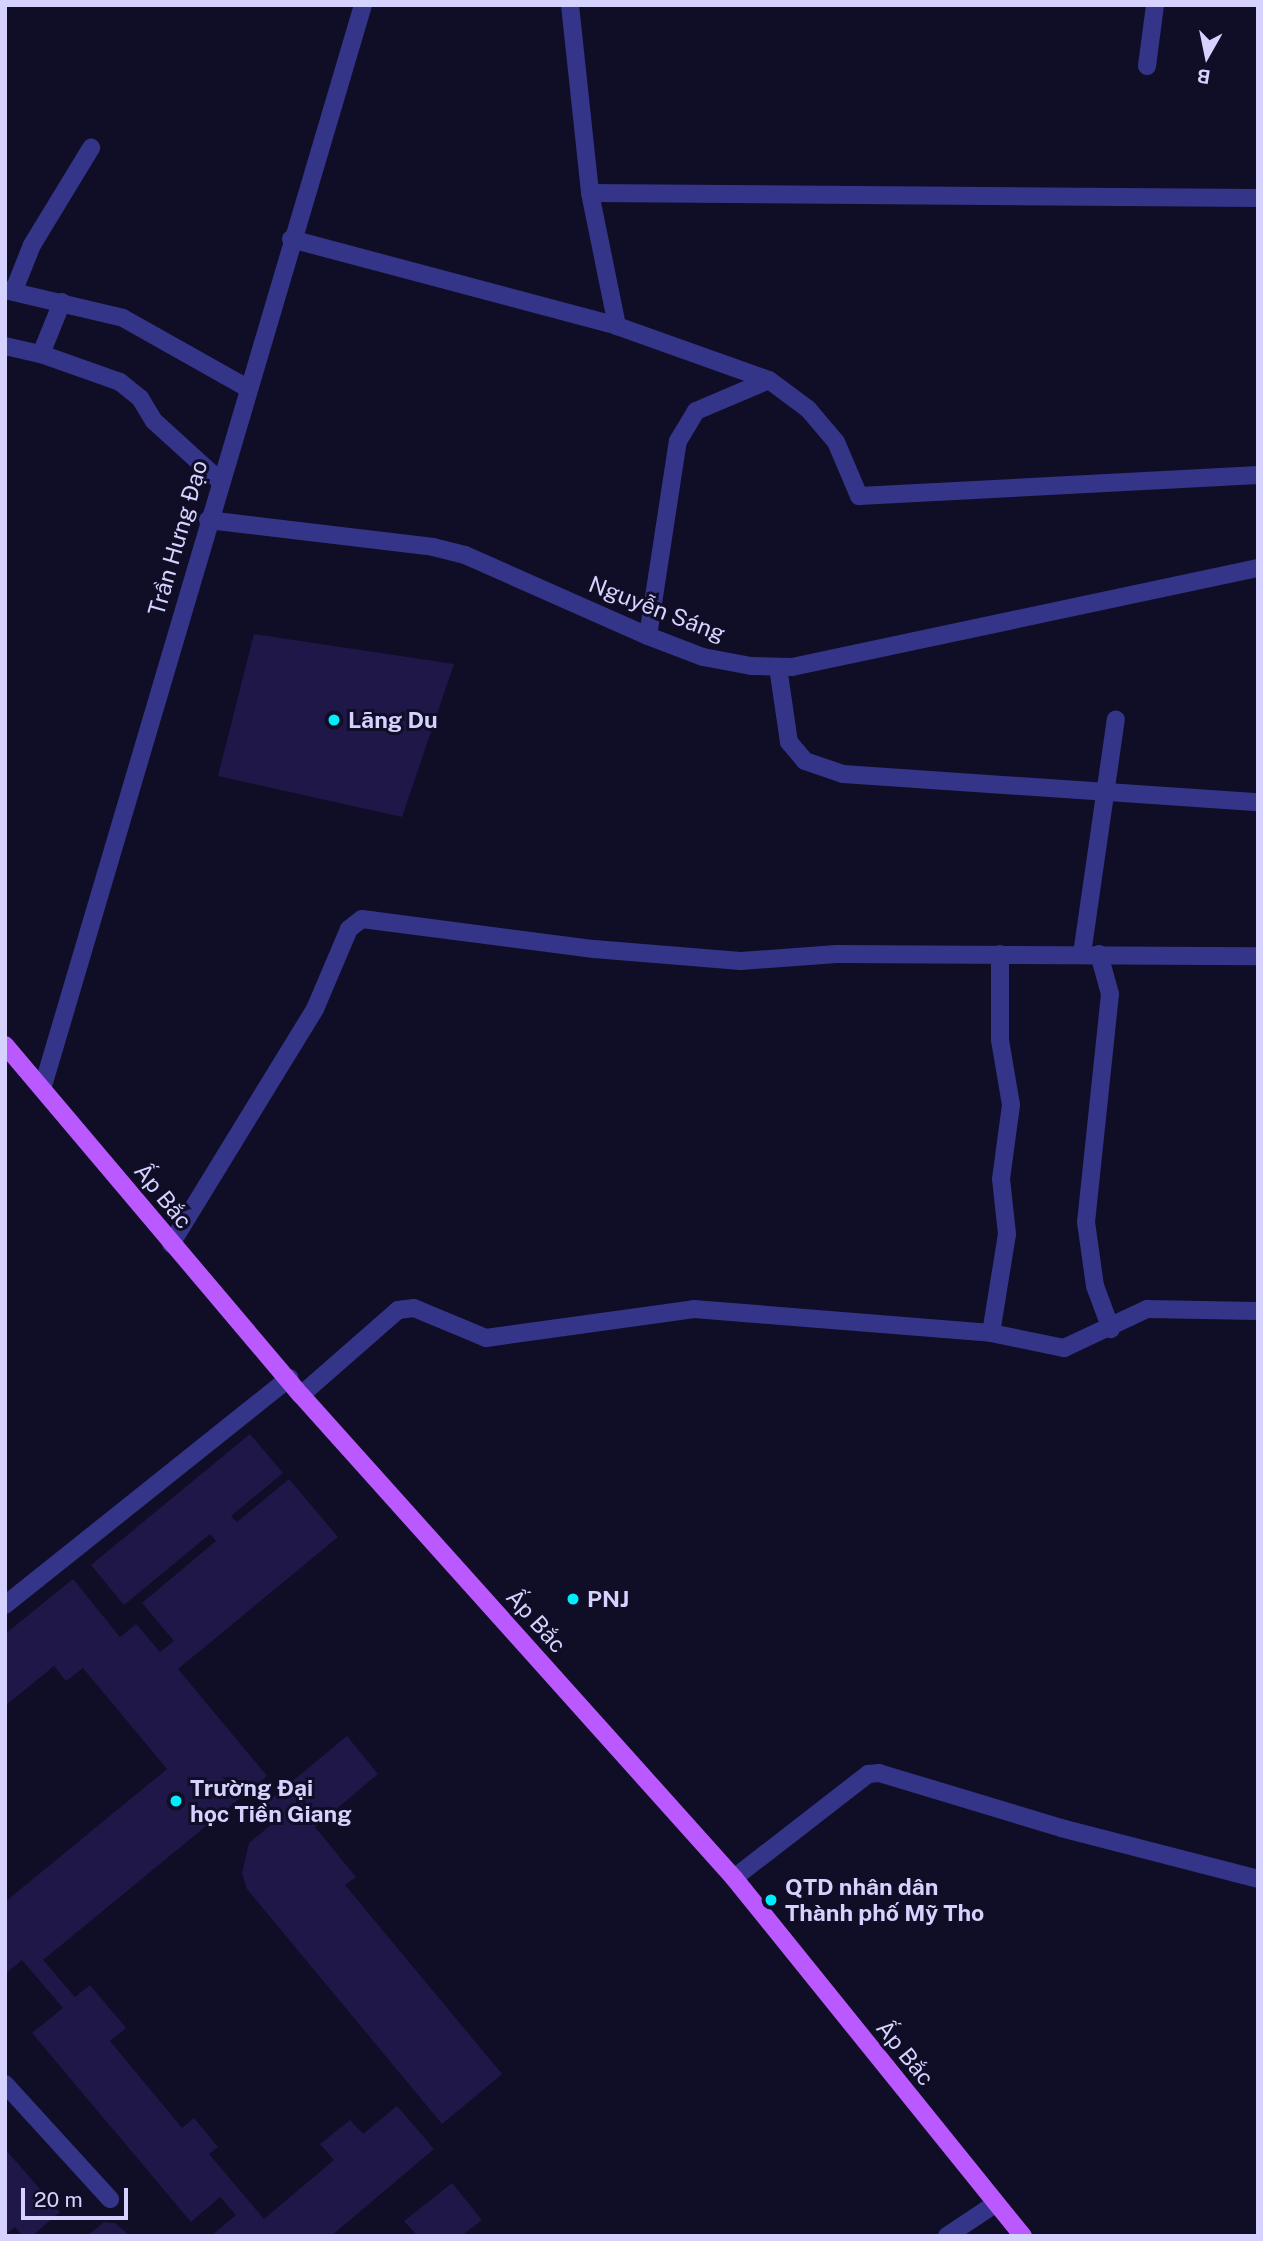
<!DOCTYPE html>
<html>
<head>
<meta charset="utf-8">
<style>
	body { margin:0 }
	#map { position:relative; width:1263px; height:2241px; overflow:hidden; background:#100d26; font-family:"Public Sans",sans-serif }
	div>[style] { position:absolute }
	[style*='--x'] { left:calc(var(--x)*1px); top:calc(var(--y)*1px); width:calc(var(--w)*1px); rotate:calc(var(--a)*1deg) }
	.building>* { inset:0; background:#1f1748 }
	.minor>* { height:18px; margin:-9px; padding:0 9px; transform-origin:9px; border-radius:9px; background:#343489 }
	.major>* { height:18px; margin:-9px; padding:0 9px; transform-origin:9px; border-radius:9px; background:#ba59ff }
	.dots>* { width:19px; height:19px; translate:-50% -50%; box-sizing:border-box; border:4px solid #100d26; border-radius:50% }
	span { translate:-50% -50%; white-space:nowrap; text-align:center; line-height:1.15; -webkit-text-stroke:6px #100d26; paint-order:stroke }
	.street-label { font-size:23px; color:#d5d2ff }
	.poi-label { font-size:23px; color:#d5d2ff; font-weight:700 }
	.left { translate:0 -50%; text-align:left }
	.frame { position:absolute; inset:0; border:7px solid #d5d2ff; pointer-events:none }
	.north { position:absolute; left:1172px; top:21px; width:70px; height:70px; -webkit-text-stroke:5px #100d26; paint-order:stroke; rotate:189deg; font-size:19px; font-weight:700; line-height:28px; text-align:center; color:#d5d2ff }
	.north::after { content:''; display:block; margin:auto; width:24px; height:32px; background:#d5d2ff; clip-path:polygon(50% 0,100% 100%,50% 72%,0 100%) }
	.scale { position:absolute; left:21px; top:2188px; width:107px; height:32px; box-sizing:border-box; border:4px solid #d5d2ff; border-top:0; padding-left:9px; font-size:21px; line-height:24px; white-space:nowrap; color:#d5d2ff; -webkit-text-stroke:5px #100d26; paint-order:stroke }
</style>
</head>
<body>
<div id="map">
	<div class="building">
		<div style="clip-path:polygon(254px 634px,454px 664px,402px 817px,218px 776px)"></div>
		<div style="clip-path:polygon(250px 1434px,283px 1473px,231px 1516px,237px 1522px,289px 1479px,338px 1537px,178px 1669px,267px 1776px,43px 1960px,75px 1997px,90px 1985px,126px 2028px,110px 2041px,182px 2128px,194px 2118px,218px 2147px,209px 2154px,264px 2219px,334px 2160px,320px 2144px,350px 2120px,363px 2134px,397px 2106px,434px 2149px,331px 2236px,211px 2236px,236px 2215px,220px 2197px,191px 2222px,32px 2033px,63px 2008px,22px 1960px,5px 1974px,5px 1902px,167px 1769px,83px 1668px,66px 1681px,54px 1666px,5px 1706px,5px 1634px,73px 1579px,120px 1637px,136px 1624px,160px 1652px,174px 1641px,142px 1603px,216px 1541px,210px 1534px,124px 1605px,91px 1565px)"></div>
		<div style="clip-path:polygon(347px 1736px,378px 1774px,315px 1827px,356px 1877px,345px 1885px,502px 2074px,442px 2124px,247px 1889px,242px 1873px,249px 1843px,278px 1819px,266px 1803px)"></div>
		<div style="clip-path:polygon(5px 2149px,60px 2212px,32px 2236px,23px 2236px,15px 2227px,5px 2235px)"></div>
		<div style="clip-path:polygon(452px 2183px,482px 2220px,465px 2233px,468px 2236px,412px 2236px,415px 2233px,404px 2221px)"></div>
		<div style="clip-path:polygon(104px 2222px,115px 2223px,130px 2236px,87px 2236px)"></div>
	</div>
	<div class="minor">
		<div style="--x:570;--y:5;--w:189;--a:83.9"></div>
		<div style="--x:590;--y:193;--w:136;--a:78.5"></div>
		<div style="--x:1147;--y:66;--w:62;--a:-82.5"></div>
		<div style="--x:590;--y:193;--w:668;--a:0.43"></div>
		<div style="--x:291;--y:239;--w:337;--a:14.9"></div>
		<div style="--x:617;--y:326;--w:161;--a:19.6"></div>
		<div style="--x:769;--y:380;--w:49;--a:36.6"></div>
		<div style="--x:808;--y:409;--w:43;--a:49.7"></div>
		<div style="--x:836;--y:442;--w:59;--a:66.9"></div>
		<div style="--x:859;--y:496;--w:400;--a:-3"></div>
		<div style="--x:5;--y:290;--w:121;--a:13.3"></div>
		<div style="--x:123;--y:318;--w:142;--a:29.4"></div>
		<div style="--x:14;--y:290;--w:48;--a:-68.2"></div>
		<div style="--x:32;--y:245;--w:114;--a:-58.7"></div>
		<div style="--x:5;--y:346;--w:37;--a:13"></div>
		<div style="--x:41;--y:354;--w:84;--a:19.5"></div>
		<div style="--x:120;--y:382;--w:26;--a:39"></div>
		<div style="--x:140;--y:398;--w:27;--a:59"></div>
		<div style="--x:154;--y:421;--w:89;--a:42.3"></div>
		<div style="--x:41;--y:354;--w:56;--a:-68"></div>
		<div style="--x:208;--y:520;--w:227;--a:6.8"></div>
		<div style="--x:433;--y:547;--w:33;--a:14"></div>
		<div style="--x:465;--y:555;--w:200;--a:23.9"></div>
		<div style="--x:648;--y:636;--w:59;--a:20.9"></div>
		<div style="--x:703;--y:657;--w:49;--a:10.6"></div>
		<div style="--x:751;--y:666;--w:41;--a:1.4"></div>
		<div style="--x:792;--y:667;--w:476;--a:-12"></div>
		<div style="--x:648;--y:636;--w:197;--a:-81.3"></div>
		<div style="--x:678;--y:441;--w:35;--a:-59"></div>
		<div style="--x:696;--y:411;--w:79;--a:-23"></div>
		<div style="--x:778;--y:667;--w:76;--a:81.7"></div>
		<div style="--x:789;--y:742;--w:25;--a:50"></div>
		<div style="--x:805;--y:761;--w:40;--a:18.9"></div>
		<div style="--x:843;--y:774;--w:416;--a:3.9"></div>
		<div style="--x:1082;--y:954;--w:237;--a:-81.8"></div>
		<div style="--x:1099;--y:954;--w:41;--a:74.6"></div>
		<div style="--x:1110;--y:994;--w:229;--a:96"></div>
		<div style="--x:1086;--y:1222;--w:65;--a:82"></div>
		<div style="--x:1095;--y:1286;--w:46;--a:69.6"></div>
		<div style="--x:43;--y:1086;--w:1127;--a:-73.51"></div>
		<div style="--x:171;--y:1244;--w:276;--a:-58.5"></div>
		<div style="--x:315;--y:1009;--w:87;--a:-67"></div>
		<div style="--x:349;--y:929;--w:16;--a:-38"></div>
		<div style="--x:362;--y:919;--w:234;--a:7.4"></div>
		<div style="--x:594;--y:949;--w:147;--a:4.7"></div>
		<div style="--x:741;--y:961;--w:96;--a:-4.2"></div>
		<div style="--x:837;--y:954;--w:421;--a:0.3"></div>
		<div style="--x:991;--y:1333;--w:100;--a:-80.8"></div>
		<div style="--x:1007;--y:1234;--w:55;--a:-96.2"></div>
		<div style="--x:1001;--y:1179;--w:75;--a:-82.3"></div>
		<div style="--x:1011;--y:1105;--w:66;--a:-99.6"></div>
		<div style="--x:1000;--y:1040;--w:86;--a:-90"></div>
		<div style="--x:301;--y:1395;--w:129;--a:-41.2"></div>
		<div style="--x:398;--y:1310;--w:16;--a:-7"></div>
		<div style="--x:414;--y:1308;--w:78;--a:22.6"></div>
		<div style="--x:486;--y:1338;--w:210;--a:-7.9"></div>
		<div style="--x:694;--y:1309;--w:298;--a:4.6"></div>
		<div style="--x:991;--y:1333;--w:75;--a:11.6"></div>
		<div style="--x:1064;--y:1348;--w:92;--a:-25.2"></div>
		<div style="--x:1147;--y:1309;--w:111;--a:1"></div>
		<div style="--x:5;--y:1605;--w:364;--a:-38.6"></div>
		<div style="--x:734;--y:1878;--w:170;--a:-37.8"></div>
		<div style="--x:868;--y:1774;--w:11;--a:-5"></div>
		<div style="--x:879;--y:1773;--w:190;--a:16.8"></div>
		<div style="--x:1061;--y:1828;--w:203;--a:14.5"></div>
		<div style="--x:5;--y:2084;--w:156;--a:47.6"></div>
		<div style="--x:947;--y:2236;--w:58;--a:-33.7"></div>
	</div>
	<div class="major">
		<div style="--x:5;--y:1045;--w:458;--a:49.8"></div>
		<div style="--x:301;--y:1395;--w:649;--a:48.12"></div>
		<div style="--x:734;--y:1878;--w:460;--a:51.1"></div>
	</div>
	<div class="dots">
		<div style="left:334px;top:720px;background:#00edfd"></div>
		<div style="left:573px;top:1599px;background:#00edfd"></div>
		<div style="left:176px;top:1801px;background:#00edfd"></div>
		<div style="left:771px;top:1900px;background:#00edfd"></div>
	</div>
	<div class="street-label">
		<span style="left:178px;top:538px;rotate:-74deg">Trần Hưng Đạo</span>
		<span style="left:657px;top:609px;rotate:21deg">Nguyễn Sáng</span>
		<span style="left:163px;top:1196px;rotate:51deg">Ấp Bắc</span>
		<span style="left:536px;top:1621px;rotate:48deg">Ấp Bắc</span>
		<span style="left:905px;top:2053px;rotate:51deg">Ấp Bắc</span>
	</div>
	<div class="poi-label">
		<span class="left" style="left:348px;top:720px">Lãng Du</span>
		<span class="left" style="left:587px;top:1599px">PNJ</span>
		<span class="left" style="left:190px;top:1801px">Trường Đại<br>học Tiền Giang</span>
		<span class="left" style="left:785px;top:1900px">QTD nhân dân<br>Thành phố Mỹ Tho</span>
	</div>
	<div class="frame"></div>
	<div class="north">B</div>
	<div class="scale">20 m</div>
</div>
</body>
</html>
